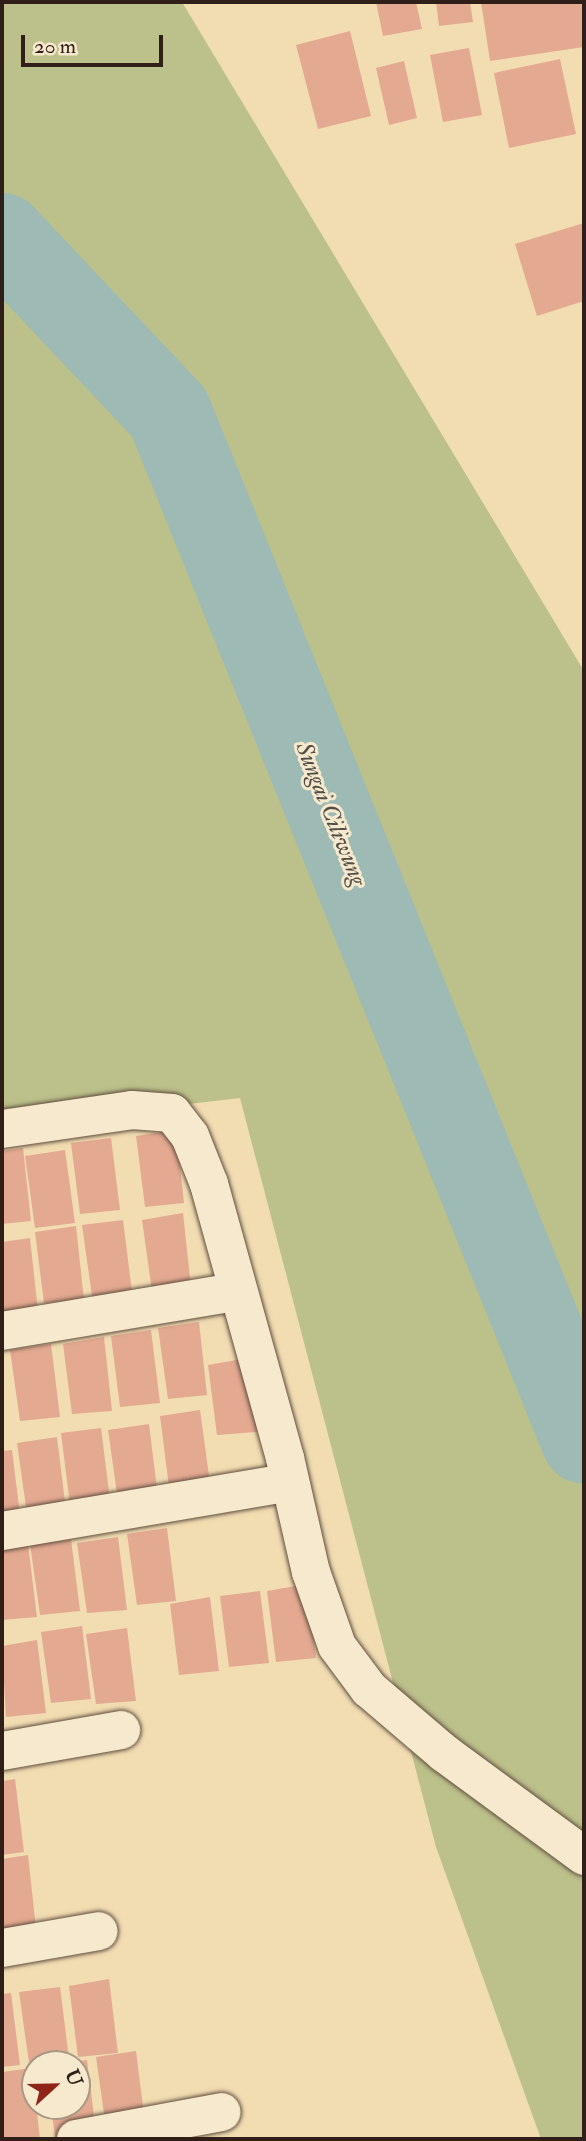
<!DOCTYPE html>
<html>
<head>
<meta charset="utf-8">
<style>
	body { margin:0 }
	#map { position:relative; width:586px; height:2141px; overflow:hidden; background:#f2ddb3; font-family:"IM FELL Double Pica",serif }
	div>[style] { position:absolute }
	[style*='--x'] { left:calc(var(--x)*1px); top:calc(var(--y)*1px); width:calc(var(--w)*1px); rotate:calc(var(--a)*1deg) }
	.green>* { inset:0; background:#bcc08b }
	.river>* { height:86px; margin:-43px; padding:0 43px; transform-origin:43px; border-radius:43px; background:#9dbab4 }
	.building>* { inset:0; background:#e4a991 }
	.roads { filter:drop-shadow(0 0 2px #604e3f) drop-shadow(0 0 2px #604e3f) }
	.minor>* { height:38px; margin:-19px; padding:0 19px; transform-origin:19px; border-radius:19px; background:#f7e9ce }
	span { translate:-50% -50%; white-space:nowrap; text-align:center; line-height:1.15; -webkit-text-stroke:6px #f7e9ce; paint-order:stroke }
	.water-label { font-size:24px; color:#504e47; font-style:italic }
	.frame { position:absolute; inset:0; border:4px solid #2f1f18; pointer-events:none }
	.north { position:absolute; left:21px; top:2050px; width:70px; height:70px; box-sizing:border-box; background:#f7e9ce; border:2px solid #a79885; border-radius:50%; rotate:68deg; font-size:19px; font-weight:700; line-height:28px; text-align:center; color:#2f1f18 }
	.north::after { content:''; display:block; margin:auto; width:24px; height:32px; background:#8f2418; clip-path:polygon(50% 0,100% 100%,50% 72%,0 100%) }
	.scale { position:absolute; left:21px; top:35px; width:142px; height:32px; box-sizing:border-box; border:4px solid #2f1f18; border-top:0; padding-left:9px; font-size:21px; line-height:24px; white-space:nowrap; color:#2f1f18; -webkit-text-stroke:5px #f7e9ce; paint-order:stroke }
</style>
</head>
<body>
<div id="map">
	<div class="green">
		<div style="clip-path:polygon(2px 2px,182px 2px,584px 671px,584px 2139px,541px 2139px,436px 1847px,240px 1098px,2px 1126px)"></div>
	</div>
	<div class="river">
		<div style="--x:2;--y:236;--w:243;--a:46.7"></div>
		<div style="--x:169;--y:413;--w:1108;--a:68"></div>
	</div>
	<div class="building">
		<div style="clip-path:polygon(376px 2px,416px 2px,422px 29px,383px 36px)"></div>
		<div style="clip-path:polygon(436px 2px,470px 2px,473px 22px,439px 26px)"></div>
		<div style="clip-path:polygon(481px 2px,584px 2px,584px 47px,490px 61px)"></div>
		<div style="clip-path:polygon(350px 31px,371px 116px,318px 129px,296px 45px)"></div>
		<div style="clip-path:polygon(469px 48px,482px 115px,443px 122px,430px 55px)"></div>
		<div style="clip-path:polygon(560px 59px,576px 134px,509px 148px,494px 73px)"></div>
		<div style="clip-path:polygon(404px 61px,417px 118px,389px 125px,376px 68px)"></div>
		<div style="clip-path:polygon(584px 223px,584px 301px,537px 316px,515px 244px)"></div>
		<div style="clip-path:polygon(176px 1130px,184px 1203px,145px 1207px,136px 1136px)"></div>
		<div style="clip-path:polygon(111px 1138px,120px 1210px,80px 1214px,71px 1143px)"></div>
		<div style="clip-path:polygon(23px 1148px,31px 1221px,2px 1224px,2px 1151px)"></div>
		<div style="clip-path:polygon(65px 1150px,75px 1223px,35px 1228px,25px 1156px)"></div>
		<div style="clip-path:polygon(183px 1213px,191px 1287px,152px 1291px,142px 1220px)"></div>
		<div style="clip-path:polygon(123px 1220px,132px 1292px,92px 1296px,82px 1225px)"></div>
		<div style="clip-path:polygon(76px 1226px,84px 1300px,44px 1303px,35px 1232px)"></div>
		<div style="clip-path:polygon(30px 1238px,38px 1311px,2px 1315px,2px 1242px)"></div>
		<div style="clip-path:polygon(199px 1322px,207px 1395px,168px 1399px,158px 1328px)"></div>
		<div style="clip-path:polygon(151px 1330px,160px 1403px,120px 1407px,111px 1336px)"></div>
		<div style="clip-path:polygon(104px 1337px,112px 1411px,72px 1414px,63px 1344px)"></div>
		<div style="clip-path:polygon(51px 1344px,60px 1417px,20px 1421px,10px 1350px)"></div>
		<div style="clip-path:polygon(248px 1358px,257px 1432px,217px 1435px,208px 1365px)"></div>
		<div style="clip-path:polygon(200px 1410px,210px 1483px,169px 1487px,160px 1416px)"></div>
		<div style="clip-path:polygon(149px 1424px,158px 1497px,118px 1501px,108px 1430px)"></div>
		<div style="clip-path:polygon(101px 1428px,110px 1500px,70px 1505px,61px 1433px)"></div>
		<div style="clip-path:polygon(57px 1437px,66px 1510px,27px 1514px,17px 1443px)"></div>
		<div style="clip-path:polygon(12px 1450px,21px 1523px,2px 1525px,2px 1451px)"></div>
		<div style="clip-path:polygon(167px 1528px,176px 1601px,137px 1605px,127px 1534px)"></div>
		<div style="clip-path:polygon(118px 1537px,127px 1610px,87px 1613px,77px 1543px)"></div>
		<div style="clip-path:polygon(71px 1539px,80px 1611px,40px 1615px,30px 1544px)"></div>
		<div style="clip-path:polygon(28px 1544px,37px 1617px,2px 1620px,2px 1548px)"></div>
		<div style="clip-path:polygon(307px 1584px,316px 1658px,276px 1662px,267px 1591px)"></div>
		<div style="clip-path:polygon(260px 1591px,269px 1663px,229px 1667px,220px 1596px)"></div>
		<div style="clip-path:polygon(210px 1597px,219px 1671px,179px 1675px,170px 1604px)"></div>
		<div style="clip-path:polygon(82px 1626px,91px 1699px,51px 1703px,41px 1632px)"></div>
		<div style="clip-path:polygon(127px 1628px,136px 1701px,96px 1704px,86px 1634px)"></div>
		<div style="clip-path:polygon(37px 1640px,46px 1713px,6px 1717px,2px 1646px)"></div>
		<div style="clip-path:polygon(15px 1779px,24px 1852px,2px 1855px,2px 1781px)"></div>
		<div style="clip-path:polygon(28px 1855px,36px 1928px,2px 1931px,2px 1859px)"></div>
		<div style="clip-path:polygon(109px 1979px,118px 2053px,78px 2057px,69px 1986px)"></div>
		<div style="clip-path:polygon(60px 1987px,69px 2059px,29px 2063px,19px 1992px)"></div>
		<div style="clip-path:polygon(11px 1993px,20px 2065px,2px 2067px,2px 1994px)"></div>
		<div style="clip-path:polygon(136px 2051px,145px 2123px,106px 2128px,96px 2057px)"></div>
		<div style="clip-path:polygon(87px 2060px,96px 2132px,55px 2137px,51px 2106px,77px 2106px,77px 2064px,70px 2062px)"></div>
		<div style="clip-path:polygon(32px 2068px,40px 2139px,2px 2139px,2px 2072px)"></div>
	</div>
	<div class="roads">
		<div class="minor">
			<div style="--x:2;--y:1129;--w:131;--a:-8.3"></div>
			<div style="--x:132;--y:1110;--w:40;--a:4.3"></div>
			<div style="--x:172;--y:1113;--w:29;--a:52"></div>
			<div style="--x:190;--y:1136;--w:52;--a:68.4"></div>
			<div style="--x:209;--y:1184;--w:284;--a:74.5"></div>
			<div style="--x:285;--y:1458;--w:117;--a:77.2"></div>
			<div style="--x:311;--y:1572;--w:78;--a:70.6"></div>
			<div style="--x:337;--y:1646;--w:54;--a:53.3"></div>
			<div style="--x:369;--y:1689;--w:99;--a:40.5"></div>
			<div style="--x:444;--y:1753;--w:174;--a:36.3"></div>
			<div style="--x:2;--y:1331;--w:237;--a:-9.5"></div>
			<div style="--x:2;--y:1531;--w:289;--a:-9.6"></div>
			<div style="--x:2;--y:1751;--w:121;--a:-10"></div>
			<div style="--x:2;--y:1948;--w:98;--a:-9.9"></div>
			<div style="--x:76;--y:2139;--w:148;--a:-10.5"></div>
		</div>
	</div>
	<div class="water-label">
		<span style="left:331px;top:814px;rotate:68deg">Sungai Ciliwung</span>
	</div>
	<div class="frame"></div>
	<div class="north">U</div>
	<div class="scale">20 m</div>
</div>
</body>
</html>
